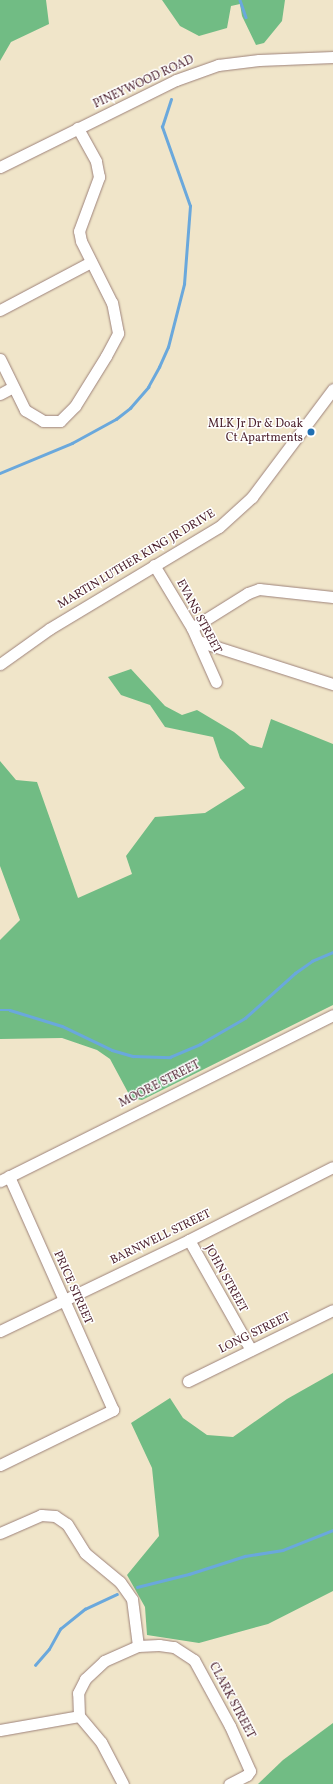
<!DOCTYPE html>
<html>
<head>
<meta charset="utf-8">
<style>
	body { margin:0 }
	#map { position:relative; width:333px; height:1784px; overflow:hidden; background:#f0e5c9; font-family:Vollkorn,serif }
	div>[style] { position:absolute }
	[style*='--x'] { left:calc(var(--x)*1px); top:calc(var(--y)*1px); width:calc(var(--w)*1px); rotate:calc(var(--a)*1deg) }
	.forest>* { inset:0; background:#71bc84 }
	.stream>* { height:2.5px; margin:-1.25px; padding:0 1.25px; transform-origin:1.25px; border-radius:1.25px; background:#6aa8dc }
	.roads { filter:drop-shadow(0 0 1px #9d827a) drop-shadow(0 0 1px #9d827a) }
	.minor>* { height:11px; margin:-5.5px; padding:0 5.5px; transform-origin:5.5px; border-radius:5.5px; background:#fff }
	.dots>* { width:11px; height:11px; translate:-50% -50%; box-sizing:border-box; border:2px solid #fff; border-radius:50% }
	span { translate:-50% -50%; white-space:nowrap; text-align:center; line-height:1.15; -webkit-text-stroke:3px #fff; paint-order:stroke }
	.street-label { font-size:12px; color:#4a1f2b }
	.poi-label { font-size:12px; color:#4a1f2b }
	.right { translate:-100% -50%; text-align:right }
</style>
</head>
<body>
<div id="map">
	<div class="forest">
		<div style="clip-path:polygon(0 0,46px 0,49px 24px,11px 42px,0 61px)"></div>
		<div style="clip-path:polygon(162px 0,285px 0,282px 21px,264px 43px,256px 45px,242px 16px,240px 4px,231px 6px,227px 28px,199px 36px,180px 26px)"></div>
		<div style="clip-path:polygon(131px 669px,165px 706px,182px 715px,197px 710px,234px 732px,250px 745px,262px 748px,271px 719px,333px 744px,333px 1005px,142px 1100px,131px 1098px,110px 1059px,97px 1050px,62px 1038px,0 1039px,0 940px,20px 920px,0 866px,0 761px,16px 780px,37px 782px,78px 898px,132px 874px,126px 856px,155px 817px,205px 813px,245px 788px,220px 758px,213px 737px,165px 727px,150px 705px,121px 695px,108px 677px)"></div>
		<div style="clip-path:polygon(333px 1373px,333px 1591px,268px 1624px,199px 1643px,147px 1635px,145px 1607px,127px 1575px,159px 1536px,152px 1468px,131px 1423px,170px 1398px,183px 1418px,207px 1435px,233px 1437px,287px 1399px)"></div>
		<div style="clip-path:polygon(333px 1723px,333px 1784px,258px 1784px,283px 1760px)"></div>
	</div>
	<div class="stream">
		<div style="--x:240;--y:0;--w:18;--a:71"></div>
		<div style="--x:0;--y:473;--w:78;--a:-22.6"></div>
		<div style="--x:72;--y:443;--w:50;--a:-28.6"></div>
		<div style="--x:116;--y:419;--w:18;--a:-38"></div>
		<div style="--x:130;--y:408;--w:28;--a:-49"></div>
		<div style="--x:148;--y:387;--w:23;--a:-61"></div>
		<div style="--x:159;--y:367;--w:22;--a:-66"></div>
		<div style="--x:168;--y:347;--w:65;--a:-75.7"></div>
		<div style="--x:184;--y:284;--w:78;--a:-85.6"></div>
		<div style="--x:190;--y:206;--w:84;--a:-109.5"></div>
		<div style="--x:162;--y:127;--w:29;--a:-72"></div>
		<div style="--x:0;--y:1010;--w:10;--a:0"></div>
		<div style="--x:10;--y:1010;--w:54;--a:17.1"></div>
		<div style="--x:62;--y:1026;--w:55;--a:25.6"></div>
		<div style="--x:112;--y:1050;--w:22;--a:16"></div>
		<div style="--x:133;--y:1056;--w:37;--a:2"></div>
		<div style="--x:170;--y:1057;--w:33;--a:-23"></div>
		<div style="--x:200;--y:1044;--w:52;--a:-30"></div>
		<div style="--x:245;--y:1018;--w:67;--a:-42"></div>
		<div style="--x:295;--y:973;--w:21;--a:-35"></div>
		<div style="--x:312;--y:961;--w:23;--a:-23"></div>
		<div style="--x:137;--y:1587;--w:54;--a:-14"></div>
		<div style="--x:189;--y:1574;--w:59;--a:-17.8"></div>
		<div style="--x:245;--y:1556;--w:38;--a:-9"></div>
		<div style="--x:283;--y:1550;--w:54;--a:-21.8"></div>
		<div style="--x:35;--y:1665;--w:21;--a:-49"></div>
		<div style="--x:49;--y:1649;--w:23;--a:-61"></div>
		<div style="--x:60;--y:1629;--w:32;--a:-39"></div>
		<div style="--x:85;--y:1609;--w:35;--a:-25"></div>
	</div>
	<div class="roads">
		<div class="minor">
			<div style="--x:0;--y:167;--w:196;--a:-26.3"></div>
			<div style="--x:176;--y:80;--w:45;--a:-19.7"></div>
			<div style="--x:218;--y:65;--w:41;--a:-7"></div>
			<div style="--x:259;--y:60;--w:74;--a:-2.3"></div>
			<div style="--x:0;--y:310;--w:103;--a:-27.8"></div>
			<div style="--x:0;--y:359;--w:57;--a:63.9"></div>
			<div style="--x:25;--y:410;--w:21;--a:31"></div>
			<div style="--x:43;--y:421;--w:17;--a:0"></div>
			<div style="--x:60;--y:421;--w:21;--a:-45"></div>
			<div style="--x:75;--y:406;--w:59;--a:-58.2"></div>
			<div style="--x:106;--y:356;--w:26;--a:-62"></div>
			<div style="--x:118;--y:333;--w:31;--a:-101"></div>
			<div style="--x:112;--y:303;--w:69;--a:-116.6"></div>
			<div style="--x:81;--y:241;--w:10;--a:-101"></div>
			<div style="--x:79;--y:231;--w:58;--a:-69.7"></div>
			<div style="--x:99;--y:177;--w:16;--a:-101"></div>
			<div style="--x:96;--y:161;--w:38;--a:-119"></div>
			<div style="--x:0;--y:394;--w:15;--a:-28"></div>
			<div style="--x:154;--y:565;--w:74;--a:58.9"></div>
			<div style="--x:192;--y:628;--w:59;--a:66"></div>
			<div style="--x:192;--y:628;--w:66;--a:-32"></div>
			<div style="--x:248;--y:593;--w:12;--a:-20"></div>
			<div style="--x:259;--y:589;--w:74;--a:6.2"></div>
			<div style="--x:198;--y:641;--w:142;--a:17.7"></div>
			<div style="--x:0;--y:664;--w:60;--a:-35.5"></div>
			<div style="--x:49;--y:629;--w:198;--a:-31"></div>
			<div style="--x:219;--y:527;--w:45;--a:-42.3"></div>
			<div style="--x:252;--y:497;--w:135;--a:-53.1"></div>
			<div style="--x:0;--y:1181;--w:372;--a:-26.5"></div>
			<div style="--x:189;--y:1240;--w:126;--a:60.6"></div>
			<div style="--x:0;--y:1331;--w:210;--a:-25.7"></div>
			<div style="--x:189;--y:1240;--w:161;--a:-26.9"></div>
			<div style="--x:188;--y:1381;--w:161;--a:-26.1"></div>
			<div style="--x:0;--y:1465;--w:126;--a:-26"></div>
			<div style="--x:113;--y:1410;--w:256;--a:-114"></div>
			<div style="--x:0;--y:1533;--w:45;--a:-23.7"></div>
			<div style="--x:41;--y:1515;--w:14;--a:4"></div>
			<div style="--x:55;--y:1516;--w:14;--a:34"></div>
			<div style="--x:67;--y:1524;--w:34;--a:58"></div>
			<div style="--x:85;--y:1553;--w:45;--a:39.6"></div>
			<div style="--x:120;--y:1582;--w:21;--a:55"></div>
			<div style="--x:132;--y:1599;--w:47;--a:82.7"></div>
			<div style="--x:0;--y:1730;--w:80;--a:-10"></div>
			<div style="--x:123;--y:1784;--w:47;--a:-117.6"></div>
			<div style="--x:101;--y:1742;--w:34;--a:-130"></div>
			<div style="--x:79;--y:1716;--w:23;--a:-92"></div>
			<div style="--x:78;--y:1693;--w:16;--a:-63"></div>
			<div style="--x:85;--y:1679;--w:26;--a:-43"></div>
			<div style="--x:104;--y:1661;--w:37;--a:-24"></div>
			<div style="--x:138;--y:1646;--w:21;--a:-3"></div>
			<div style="--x:159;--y:1645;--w:15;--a:8"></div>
			<div style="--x:174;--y:1647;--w:24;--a:33"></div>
			<div style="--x:194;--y:1660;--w:75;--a:61.4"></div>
			<div style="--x:230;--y:1726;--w:49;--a:66"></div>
			<div style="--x:250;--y:1771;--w:5;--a:127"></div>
			<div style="--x:247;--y:1775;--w:20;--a:153"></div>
		</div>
	</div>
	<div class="dots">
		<div style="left:311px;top:432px;background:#1f6fb2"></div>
	</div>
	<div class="street-label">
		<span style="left:144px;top:83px;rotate:-25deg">PINEYWOOD ROAD</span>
		<span style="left:137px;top:560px;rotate:-31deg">MARTIN LUTHER KING JR DRIVE</span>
		<span style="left:198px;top:617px;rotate:62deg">EVANS STREET</span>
		<span style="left:160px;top:1085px;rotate:-27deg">MOORE STREET</span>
		<span style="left:161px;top:1238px;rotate:-26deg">BARNWELL STREET</span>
		<span style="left:225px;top:1279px;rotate:61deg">JOHN STREET</span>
		<span style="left:72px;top:1288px;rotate:66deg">PRICE STREET</span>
		<span style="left:255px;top:1334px;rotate:-26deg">LONG STREET</span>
		<span style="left:231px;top:1701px;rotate:62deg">CLARK STREET</span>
	</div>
	<div class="poi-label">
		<span class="right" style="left:303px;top:432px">MLK Jr Dr &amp; Doak<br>Ct Apartments</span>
	</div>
</div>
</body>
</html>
